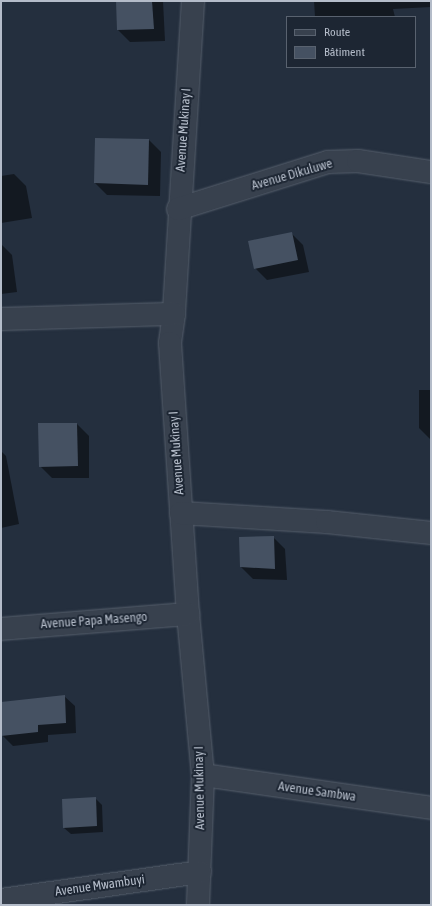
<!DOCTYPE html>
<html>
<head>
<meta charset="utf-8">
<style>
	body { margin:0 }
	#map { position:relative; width:432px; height:906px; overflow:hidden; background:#242f3e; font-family:"Asap Condensed",sans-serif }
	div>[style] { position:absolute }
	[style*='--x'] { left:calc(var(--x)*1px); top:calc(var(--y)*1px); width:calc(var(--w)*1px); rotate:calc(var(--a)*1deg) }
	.shadow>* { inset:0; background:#0007 }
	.building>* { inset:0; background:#455162 }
	.roads { filter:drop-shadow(0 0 1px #565f6c) drop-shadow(0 0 1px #565f6c) }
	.minor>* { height:22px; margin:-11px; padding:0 11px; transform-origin:11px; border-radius:11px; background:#38414e }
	span { translate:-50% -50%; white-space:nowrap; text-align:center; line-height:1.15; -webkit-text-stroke:4px #1d2633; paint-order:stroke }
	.street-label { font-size:13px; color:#b4bcc9 }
	.frame { position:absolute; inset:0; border:2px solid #b4bcc9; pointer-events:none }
	.legend { position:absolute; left:286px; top:16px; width:130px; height:52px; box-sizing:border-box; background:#1d2633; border:1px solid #59626f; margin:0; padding:5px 7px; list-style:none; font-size:12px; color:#b4bcc9 }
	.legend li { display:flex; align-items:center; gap:8px; height:20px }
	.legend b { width:20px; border:1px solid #59626f }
</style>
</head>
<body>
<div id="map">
	<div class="shadow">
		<div style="clip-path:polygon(117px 1px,163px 1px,165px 41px,130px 42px,118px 30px)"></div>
		<div style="clip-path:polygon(314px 1px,431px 1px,431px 7px,393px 9px,395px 17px,315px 17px)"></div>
		<div style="clip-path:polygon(149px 140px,161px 152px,160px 196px,107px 195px,95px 183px)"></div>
		<div style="clip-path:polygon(14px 174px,26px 186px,32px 218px,1px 223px,1px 176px)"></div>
		<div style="clip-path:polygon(291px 233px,303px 245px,309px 272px,267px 280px,255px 268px)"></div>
		<div style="clip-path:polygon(1px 244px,12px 255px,17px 292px,1px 294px)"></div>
		<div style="clip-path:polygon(419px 390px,431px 390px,431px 440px,419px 428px)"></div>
		<div style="clip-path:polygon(77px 424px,89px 436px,89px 478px,52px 478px,40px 466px)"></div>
		<div style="clip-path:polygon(1px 451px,6px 456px,19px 524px,1px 528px)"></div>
		<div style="clip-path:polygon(273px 537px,285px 549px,287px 580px,253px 579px,241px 567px)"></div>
		<div style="clip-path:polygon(64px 696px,75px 706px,76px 733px,48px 735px,48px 742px,13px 746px,2px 735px,1px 703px)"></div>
		<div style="clip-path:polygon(95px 798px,102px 805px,103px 832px,71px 834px,64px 828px)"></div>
	</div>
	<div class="building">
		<div style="clip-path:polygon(116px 1px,152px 1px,154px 29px,117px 30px)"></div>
		<div style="clip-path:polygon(95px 138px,149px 139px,148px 185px,94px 183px)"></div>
		<div style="clip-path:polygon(292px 232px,298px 260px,254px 269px,248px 241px)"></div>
		<div style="clip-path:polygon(38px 423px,77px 423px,78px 466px,39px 467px)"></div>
		<div style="clip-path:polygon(274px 536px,275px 569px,240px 567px,239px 537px)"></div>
		<div style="clip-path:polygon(65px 695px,66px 723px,38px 725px,38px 732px,1px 736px,1px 702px)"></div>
		<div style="clip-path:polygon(96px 797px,97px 826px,63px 828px,62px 799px)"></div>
	</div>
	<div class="roads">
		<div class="minor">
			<div style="--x:193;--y:1;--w:314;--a:93.5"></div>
			<div style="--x:174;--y:314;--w:29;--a:98"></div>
			<div style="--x:170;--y:343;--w:272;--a:86.2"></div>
			<div style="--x:188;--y:614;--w:162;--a:84.7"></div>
			<div style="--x:203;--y:775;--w:130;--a:92.2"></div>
			<div style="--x:178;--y:209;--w:157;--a:-17.4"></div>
			<div style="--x:328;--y:162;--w:30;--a:-2"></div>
			<div style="--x:358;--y:161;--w:74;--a:8.6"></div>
			<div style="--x:1;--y:319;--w:173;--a:-1.7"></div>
			<div style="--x:181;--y:513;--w:146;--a:3.5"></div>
			<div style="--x:327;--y:522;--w:105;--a:6"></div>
			<div style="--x:1;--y:629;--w:188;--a:-4.6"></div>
			<div style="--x:203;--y:775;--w:230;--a:8.2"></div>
			<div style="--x:1;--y:900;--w:201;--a:-8"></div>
		</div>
	</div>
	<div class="street-label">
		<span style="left:184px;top:130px;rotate:-86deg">Avenue Mukinay I</span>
		<span style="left:292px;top:175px;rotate:-16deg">Avenue Dikuluwe</span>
		<span style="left:177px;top:453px;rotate:-94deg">Avenue Mukinay I</span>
		<span style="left:94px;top:621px;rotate:-4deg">Avenue Papa Masengo</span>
		<span style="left:200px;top:788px;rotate:-91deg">Avenue Mukinay I</span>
		<span style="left:317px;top:792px;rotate:8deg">Avenue Sambwa</span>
		<span style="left:100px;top:886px;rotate:-8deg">Avenue Mwambuyi</span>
	</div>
	<div class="frame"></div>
	<ul class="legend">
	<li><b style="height:5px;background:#38414e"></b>Route</li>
	<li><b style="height:11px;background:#455162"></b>Bâtiment</li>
	</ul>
</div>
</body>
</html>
